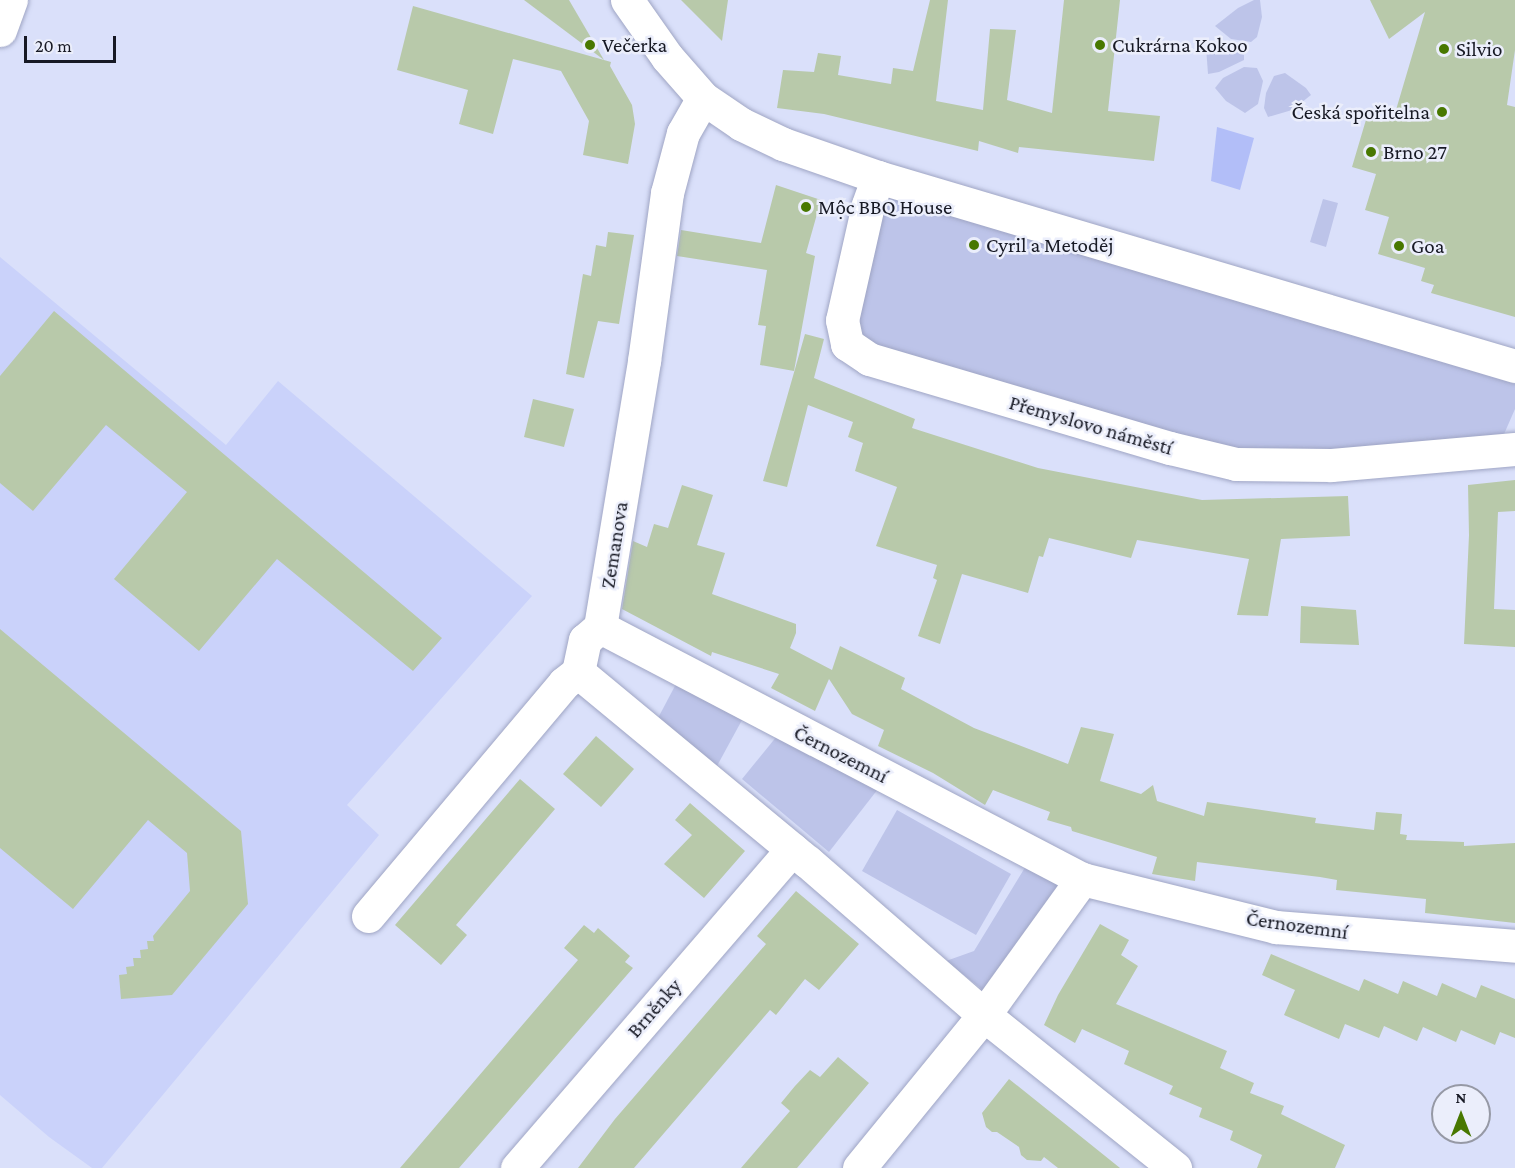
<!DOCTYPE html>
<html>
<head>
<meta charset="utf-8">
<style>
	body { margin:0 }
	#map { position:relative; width:1515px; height:1168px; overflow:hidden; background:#dae0fa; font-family:"Crimson Pro",serif }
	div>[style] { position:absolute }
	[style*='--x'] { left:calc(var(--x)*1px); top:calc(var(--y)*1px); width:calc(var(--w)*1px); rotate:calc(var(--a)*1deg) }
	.built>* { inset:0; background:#cad2fa }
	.green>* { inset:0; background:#bdc4e9 }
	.water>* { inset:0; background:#b2bef8 }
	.building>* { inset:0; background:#b8c9aa }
	.roads { filter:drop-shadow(0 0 2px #9fa5c4) drop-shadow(0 0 2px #9fa5c4) }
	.minor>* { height:33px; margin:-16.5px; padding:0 16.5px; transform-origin:16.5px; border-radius:16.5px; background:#fff }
	.dots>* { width:16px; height:16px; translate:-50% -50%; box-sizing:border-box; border:3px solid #ebeefb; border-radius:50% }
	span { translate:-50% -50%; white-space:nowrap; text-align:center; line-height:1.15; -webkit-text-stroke:5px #ebeefb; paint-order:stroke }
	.poi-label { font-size:21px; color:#171924 }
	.left { translate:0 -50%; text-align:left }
	.right { translate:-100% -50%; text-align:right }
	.street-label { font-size:21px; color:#171924 }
	.north { position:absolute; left:1431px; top:1084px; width:60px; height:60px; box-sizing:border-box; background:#ebeefb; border:2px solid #9699a5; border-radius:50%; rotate:0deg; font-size:16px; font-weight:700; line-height:24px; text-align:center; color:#171924 }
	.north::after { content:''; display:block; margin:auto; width:21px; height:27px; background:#487800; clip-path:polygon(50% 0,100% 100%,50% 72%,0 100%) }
	.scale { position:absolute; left:24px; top:36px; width:92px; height:27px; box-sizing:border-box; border:3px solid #171924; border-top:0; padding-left:8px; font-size:18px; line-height:21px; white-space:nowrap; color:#171924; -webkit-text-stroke:4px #ebeefb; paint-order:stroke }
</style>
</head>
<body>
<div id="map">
	<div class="built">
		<div style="clip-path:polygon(0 257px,226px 445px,278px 381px,532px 596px,347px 805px,379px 835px,102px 1168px,92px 1168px,49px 1137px,0 1095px)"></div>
	</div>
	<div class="green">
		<div style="clip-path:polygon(1254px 0,1260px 0,1262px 17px,1257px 37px,1251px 42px,1231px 39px,1215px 26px,1238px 8px)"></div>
		<div style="clip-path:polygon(1217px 44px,1238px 50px,1244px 55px,1244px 60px,1219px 72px,1208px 74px,1206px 47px)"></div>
		<div style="clip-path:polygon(1244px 67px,1257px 68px,1263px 81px,1258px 104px,1245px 113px,1226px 101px,1215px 88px,1223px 78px)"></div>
		<div style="clip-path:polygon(1285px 73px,1306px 88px,1311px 95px,1292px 110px,1268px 117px,1264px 108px,1266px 93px,1274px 76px)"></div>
		<div style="clip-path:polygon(883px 196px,1031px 238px,1515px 384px,1515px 409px,1498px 448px,1238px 462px,856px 338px)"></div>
		<div style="clip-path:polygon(1323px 199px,1338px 203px,1326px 247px,1310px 242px)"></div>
		<div style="clip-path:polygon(676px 684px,742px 720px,717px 766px,658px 718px)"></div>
		<div style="clip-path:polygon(777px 736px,878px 789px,829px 852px,742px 779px)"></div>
		<div style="clip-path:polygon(897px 810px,1011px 874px,976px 935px,862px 871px)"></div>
		<div style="clip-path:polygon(1029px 861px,1063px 882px,996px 1000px,946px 961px,974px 951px)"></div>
	</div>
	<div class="water">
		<div style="clip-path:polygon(1217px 127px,1254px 138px,1240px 190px,1211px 181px)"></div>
	</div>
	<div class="building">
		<div style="clip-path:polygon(524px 0,569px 0,604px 60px)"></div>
		<div style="clip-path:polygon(681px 0,728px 0,722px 41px)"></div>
		<div style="clip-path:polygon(930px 0,948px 0,936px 101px,983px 110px,990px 29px,1016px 30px,1007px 100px,1052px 113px,1064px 0,1120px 0,1108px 111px,1160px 116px,1154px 161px,1019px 147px,1018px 153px,979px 141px,978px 151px,824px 114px,777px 108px,783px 70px,814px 72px,818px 53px,841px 56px,838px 75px,891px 84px,893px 68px,913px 71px)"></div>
		<div style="clip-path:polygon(1370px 0,1515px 0,1515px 50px,1507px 105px,1515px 107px,1515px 317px,1431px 293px,1434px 285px,1421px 281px,1425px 268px,1378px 254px,1389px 217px,1365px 210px,1376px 174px,1352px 167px,1368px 113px,1393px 120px,1425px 12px,1389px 39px)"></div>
		<div style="clip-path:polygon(413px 6px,611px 62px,610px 66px,632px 105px,635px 124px,628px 164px,583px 155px,589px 121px,561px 71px,513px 59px,493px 134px,459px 124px,468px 90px,397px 70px)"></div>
		<div style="clip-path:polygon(776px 185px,821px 200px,806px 253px,815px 256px,794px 371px,760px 365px,766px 326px,758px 325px,767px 270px,677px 256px,681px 230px,761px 243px)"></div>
		<div style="clip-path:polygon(608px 232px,634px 235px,619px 324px,598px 321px,584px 378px,566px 374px,583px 274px,591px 276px,596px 245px,606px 247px)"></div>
		<div style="clip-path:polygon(54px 311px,442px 638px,413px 671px,277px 559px,199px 651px,114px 579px,187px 492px,106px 425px,33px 511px,0 483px,0 376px)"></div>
		<div style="clip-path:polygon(805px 334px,824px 339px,814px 378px,915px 419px,912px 428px,1038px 468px,1202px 500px,1348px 496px,1350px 536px,1281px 539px,1268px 616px,1237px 615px,1249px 559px,1137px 540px,1131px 558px,1049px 538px,1043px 557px,1039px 556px,1028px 593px,962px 574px,940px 644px,918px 636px,937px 580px,933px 578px,937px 565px,876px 546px,897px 487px,855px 471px,863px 443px,848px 437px,853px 422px,808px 405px,787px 487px,763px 481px)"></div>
		<div style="clip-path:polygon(533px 399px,574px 409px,564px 447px,524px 437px)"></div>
		<div style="clip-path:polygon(1515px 480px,1515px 511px,1498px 512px,1494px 609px,1515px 610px,1515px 647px,1464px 644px,1469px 535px,1468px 485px)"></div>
		<div style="clip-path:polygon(682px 485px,713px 495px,697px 545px,725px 553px,712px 594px,796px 624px,796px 633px,790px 648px,832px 670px,840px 646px,905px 678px,901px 689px,974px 728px,1068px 764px,1081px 727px,1114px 734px,1100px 781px,1141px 794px,1153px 785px,1157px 801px,1204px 816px,1207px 802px,1316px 818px,1315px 823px,1374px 830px,1376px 812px,1402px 814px,1400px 834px,1407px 835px,1406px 840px,1464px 842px,1464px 846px,1515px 843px,1515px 923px,1425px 913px,1426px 899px,1336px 890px,1337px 880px,1320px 877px,1197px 862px,1195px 881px,1152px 874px,1157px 857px,1072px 831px,1071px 827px,1047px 820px,1050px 812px,993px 790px,985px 805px,933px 773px,878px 746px,884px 730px,852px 714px,829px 679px,815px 711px,771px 688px,779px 674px,712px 652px,711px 656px,622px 609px,633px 541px,647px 547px,654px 524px,668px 528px)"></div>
		<div style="clip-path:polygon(1301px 606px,1356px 610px,1359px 645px,1300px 643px)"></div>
		<div style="clip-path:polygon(0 629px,241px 831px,248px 904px,172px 995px,121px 999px,119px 975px,127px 974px,126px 967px,134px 966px,133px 958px,141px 958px,140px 950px,148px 949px,147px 941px,154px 941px,153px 936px,190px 891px,187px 853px,148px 820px,73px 909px,0 848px)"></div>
		<div style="clip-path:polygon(596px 736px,634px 769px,601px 807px,563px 774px)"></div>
		<div style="clip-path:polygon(520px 779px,555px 809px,456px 925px,467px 935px,441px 965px,395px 925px)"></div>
		<div style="clip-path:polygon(690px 803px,745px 851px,704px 898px,664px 864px,692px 835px,675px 820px)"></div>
		<div style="clip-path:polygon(796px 891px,859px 944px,819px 990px,805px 979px,776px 1015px,770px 1010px,634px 1168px,578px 1168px,615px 1119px,766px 944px,757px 936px)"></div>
		<div style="clip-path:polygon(1100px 924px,1129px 940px,1121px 955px,1138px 966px,1116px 1004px,1227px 1051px,1220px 1068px,1254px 1083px,1250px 1093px,1284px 1106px,1281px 1114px,1345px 1145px,1335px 1168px,1257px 1168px,1262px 1155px,1230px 1140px,1233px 1131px,1199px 1117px,1202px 1108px,1169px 1094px,1173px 1086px,1124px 1064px,1129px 1051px,1082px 1029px,1075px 1043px,1044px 1025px,1058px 995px)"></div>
		<div style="clip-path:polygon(584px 925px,594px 933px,598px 928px,630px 956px,625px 962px,633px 968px,459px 1168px,400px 1168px,578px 960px,564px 948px)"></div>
		<div style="clip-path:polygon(1271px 954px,1359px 991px,1364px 979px,1398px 994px,1403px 981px,1437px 996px,1442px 983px,1476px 998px,1481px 985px,1515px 999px,1515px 1038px,1500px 1032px,1495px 1045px,1461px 1030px,1456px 1042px,1423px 1027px,1417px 1041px,1384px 1026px,1379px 1038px,1345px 1024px,1339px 1039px,1284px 1015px,1295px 990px,1262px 975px)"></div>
		<div style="clip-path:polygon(838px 1057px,869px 1083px,797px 1168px,741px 1168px,790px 1111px,781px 1103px,795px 1086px,810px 1070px,820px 1077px)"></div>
		<div style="clip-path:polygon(1009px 1079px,1069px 1127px,1120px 1168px,1058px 1168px,1044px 1157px,1041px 1161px,1027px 1160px,1021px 1155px,1019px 1147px,997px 1132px,992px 1132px,986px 1127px,982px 1113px)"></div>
	</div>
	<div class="roads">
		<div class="minor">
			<div style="--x:627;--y:0;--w:70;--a:54.9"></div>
			<div style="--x:667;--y:57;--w:55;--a:48.7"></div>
			<div style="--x:703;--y:98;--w:46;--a:34.4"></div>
			<div style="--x:741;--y:124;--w:47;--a:25.5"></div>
			<div style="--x:783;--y:144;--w:101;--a:19.2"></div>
			<div style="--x:878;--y:177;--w:664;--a:16.53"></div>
			<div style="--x:0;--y:30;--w:32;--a:-70"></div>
			<div style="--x:878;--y:177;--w:30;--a:110"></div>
			<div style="--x:868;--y:205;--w:118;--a:102.7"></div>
			<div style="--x:842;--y:320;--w:25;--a:78"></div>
			<div style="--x:847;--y:344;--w:27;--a:34"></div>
			<div style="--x:869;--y:359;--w:314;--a:16.5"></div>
			<div style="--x:1170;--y:448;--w:68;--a:13.6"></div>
			<div style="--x:1236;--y:464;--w:95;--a:0.6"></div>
			<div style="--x:1331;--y:465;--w:185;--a:-5"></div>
			<div style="--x:600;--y:627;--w:544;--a:27.6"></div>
			<div style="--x:1082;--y:879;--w:200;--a:13.9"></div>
			<div style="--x:1276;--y:927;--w:240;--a:4.5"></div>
			<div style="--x:578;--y:672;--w:298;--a:39.6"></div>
			<div style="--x:808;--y:862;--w:233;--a:41"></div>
			<div style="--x:984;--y:1015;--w:245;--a:38.7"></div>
			<div style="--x:368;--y:916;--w:304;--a:-49.9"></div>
			<div style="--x:564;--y:683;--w:18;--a:-38"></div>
			<div style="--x:578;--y:672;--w:33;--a:-78"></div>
			<div style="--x:585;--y:640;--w:20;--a:-41"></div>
			<div style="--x:600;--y:627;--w:270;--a:-80.6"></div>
			<div style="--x:644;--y:361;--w:170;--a:-82.2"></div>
			<div style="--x:667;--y:193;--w:62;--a:-75.1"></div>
			<div style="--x:683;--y:133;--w:40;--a:-60.3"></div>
			<div style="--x:517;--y:1168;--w:421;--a:-49.2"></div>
			<div style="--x:859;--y:1168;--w:198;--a:-50.8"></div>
			<div style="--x:984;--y:1015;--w:168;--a:-54.2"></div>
		</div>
	</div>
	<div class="dots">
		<div style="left:590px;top:45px;background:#487800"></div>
		<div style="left:1100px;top:45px;background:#487800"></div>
		<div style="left:1444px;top:49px;background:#487800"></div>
		<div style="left:1442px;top:112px;background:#487800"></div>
		<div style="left:1371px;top:152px;background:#487800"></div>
		<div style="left:806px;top:207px;background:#487800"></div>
		<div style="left:974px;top:245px;background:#487800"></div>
		<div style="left:1399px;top:246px;background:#487800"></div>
	</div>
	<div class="poi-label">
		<span class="left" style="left:602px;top:45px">Večerka</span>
		<span class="left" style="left:1112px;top:45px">Cukrárna Kokoo</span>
		<span class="left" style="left:1456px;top:49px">Silvio</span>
		<span class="right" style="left:1430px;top:112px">Česká spořitelna</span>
		<span class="left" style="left:1383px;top:152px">Brno 27</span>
		<span class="left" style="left:818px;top:207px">Mộc BBQ House</span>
		<span class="left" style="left:986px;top:245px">Cyril a Metoděj</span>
		<span class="left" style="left:1411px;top:246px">Goa</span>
	</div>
	<div class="street-label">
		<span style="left:1091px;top:425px;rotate:16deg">Přemyslovo náměstí</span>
		<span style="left:614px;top:545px;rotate:-81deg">Zemanova</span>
		<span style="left:841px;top:754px;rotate:27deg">Černozemní</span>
		<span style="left:1297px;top:925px;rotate:8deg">Černozemní</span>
		<span style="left:654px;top:1008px;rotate:-49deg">Brněnky</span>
	</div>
	<div class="north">N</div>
	<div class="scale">20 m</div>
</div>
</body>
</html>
